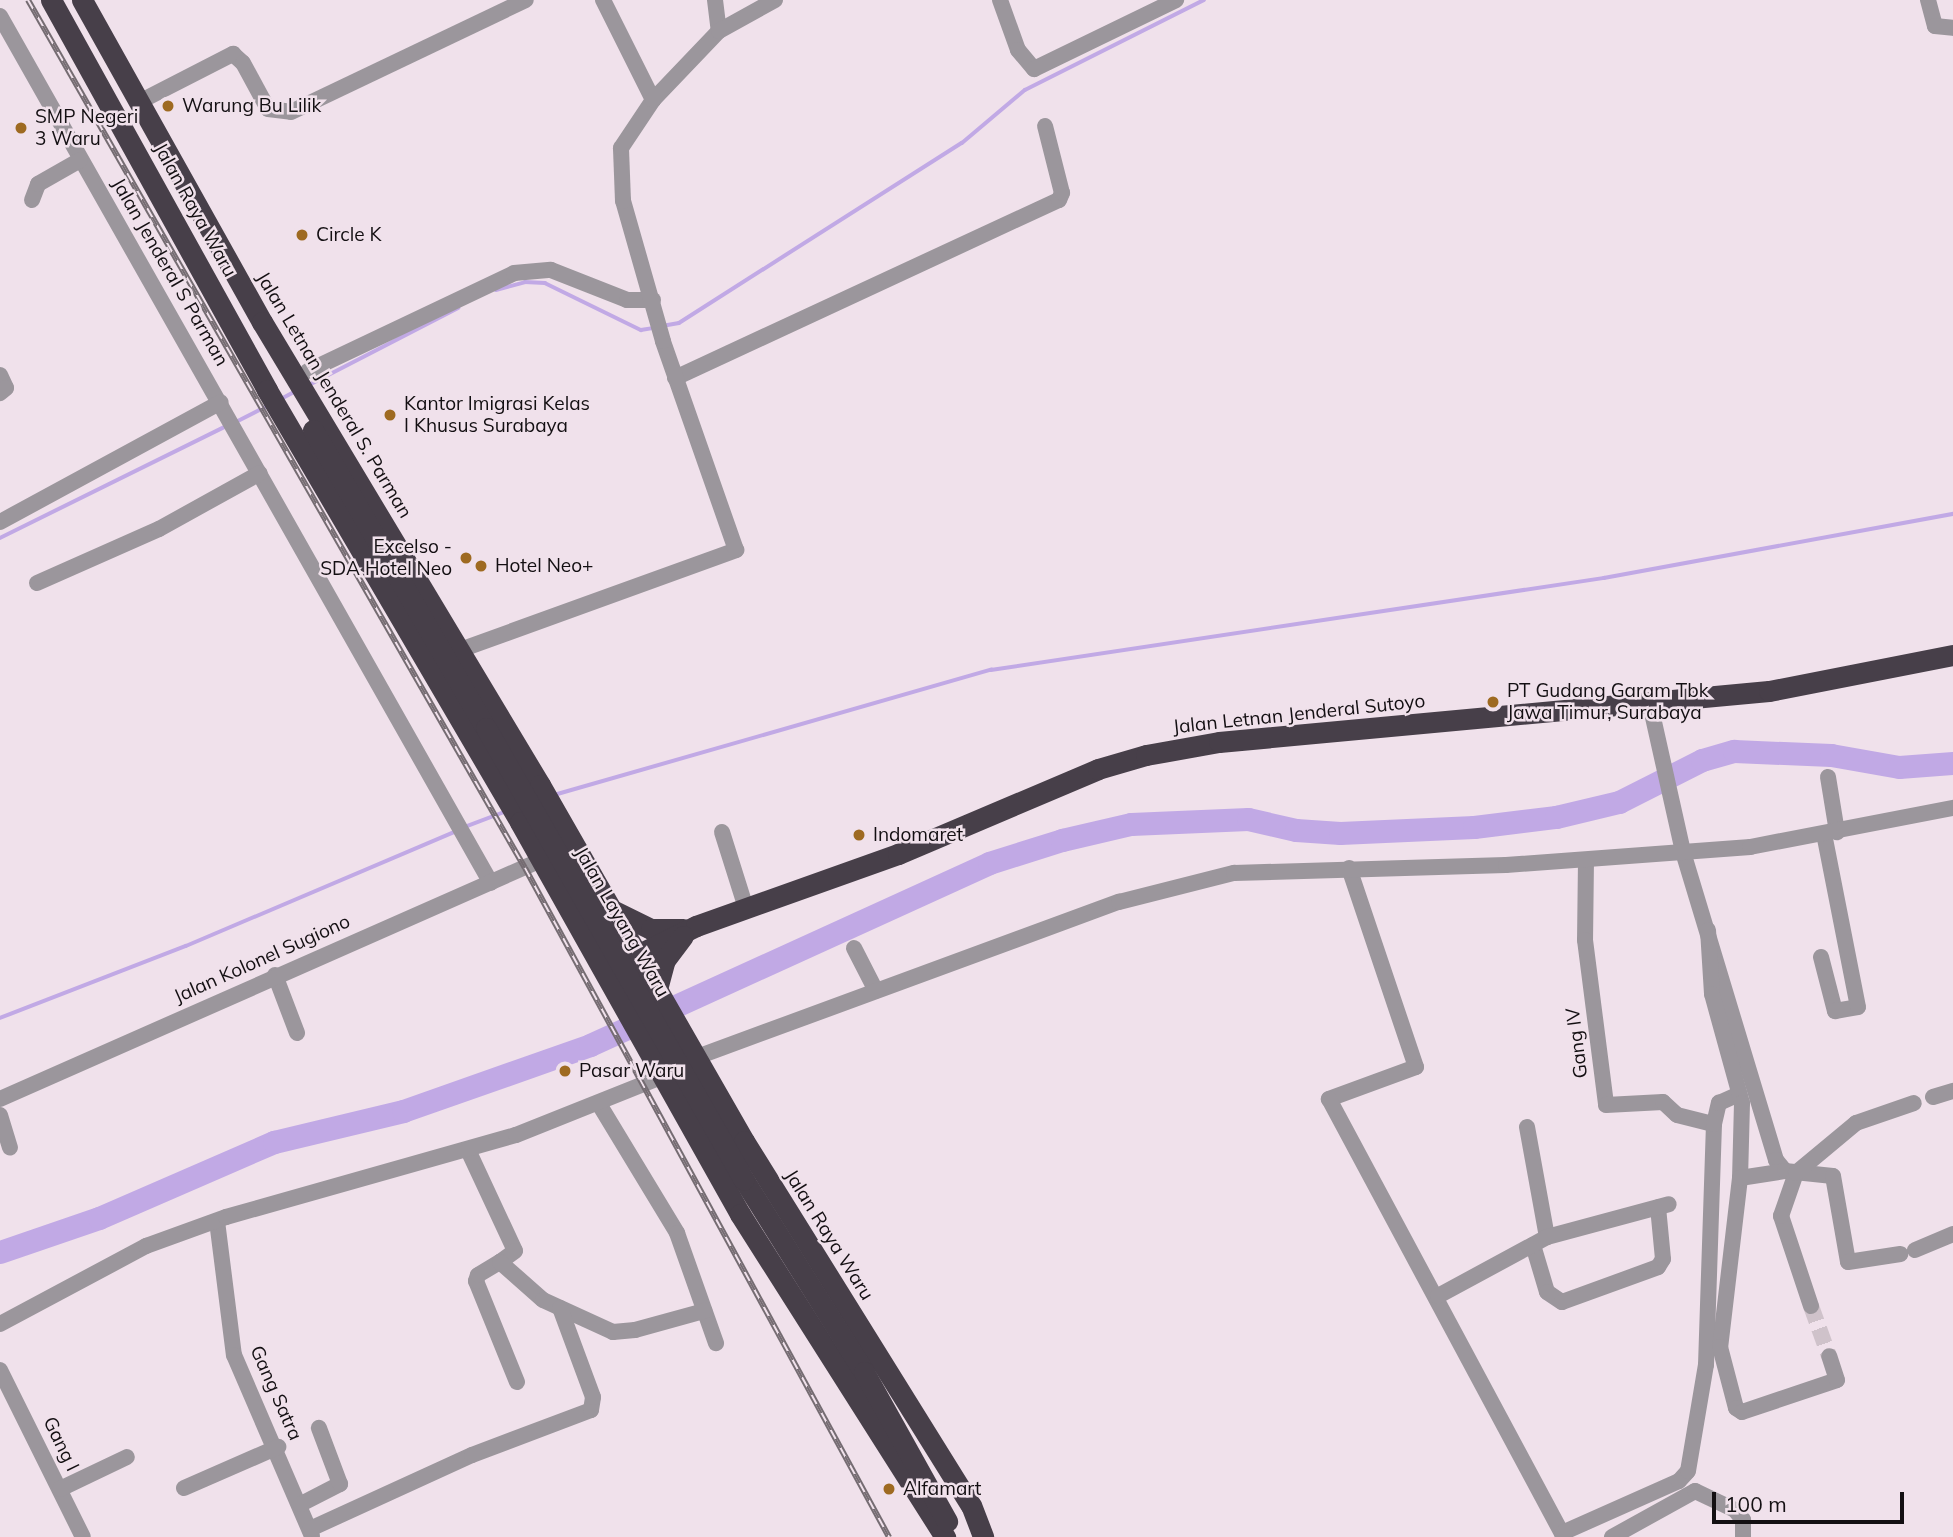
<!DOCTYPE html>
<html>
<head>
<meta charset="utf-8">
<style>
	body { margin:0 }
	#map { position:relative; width:1953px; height:1537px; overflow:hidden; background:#f0e1eb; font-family:Mulish,sans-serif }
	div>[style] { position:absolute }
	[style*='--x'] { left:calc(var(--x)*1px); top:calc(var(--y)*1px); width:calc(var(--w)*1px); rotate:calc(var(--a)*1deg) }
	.stream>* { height:3.5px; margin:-1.75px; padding:0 1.75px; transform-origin:1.75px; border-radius:1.75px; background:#c1a9e5 }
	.river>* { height:23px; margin:-11.5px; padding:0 11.5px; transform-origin:11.5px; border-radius:11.5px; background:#c1a9e5 }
	.minor-tunnel>* { height:16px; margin-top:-8px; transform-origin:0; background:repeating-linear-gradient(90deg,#cfc2ca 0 16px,transparent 0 24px) }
	.minor>* { height:16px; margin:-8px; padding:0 8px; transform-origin:8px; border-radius:8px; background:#9b969c }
	.highway>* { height:21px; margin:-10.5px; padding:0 10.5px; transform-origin:10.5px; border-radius:10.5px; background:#473f49 }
	.rail>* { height:6px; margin-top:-3px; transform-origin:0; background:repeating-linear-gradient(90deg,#f0e1eb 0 10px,#756c72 0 20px); box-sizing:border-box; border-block:2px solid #756c72 }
	.highway-bridge>* { height:21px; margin:-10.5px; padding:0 10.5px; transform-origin:10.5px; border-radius:10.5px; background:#473f49 }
	.dots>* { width:19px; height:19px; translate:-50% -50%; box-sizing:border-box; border:4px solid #f0e1eb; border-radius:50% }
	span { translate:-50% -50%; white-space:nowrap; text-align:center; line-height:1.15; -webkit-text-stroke:5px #f0e1eb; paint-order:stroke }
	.poi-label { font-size:19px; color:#130f12 }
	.left { translate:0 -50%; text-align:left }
	.right { translate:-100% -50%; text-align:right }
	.street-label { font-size:19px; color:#130f12 }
	.scale { position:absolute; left:1712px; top:1492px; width:192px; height:32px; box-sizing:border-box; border:4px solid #130f12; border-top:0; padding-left:9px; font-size:21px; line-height:24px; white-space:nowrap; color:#130f12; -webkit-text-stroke:5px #f0e1eb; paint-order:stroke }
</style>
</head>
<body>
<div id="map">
	<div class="stream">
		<div style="--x:496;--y:290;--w:30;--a:-15"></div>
		<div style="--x:525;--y:282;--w:20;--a:3"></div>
		<div style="--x:545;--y:283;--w:107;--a:26.1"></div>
		<div style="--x:641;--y:330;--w:13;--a:-9"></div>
		<div style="--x:662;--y:326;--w:17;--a:-10"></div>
		<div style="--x:679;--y:323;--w:335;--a:-32.5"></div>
		<div style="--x:962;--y:143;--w:82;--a:-40.1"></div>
		<div style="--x:1025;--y:90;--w:200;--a:-26.7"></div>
		<div style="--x:309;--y:385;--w:168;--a:-27.3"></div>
		<div style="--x:281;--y:399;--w:17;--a:-28"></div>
		<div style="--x:234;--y:423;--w:38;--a:-27"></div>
		<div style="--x:0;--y:538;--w:253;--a:-26.3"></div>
		<div style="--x:554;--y:795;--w:455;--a:-16"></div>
		<div style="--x:991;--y:670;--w:620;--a:-8.54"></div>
		<div style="--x:1604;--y:578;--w:355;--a:-10.4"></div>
		<div style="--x:465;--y:827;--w:45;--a:-20.9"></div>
		<div style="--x:0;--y:1018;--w:199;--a:-21.2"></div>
		<div style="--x:186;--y:946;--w:292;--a:-23"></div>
	</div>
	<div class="river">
		<div style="--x:0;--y:1252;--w:105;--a:-19"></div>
		<div style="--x:99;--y:1218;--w:191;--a:-23.5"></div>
		<div style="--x:274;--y:1142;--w:133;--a:-13.5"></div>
		<div style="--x:403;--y:1111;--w:198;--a:-19.4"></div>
		<div style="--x:590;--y:1045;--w:439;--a:-24.5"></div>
		<div style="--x:989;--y:863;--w:77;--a:-17.5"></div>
		<div style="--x:1062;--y:840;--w:71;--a:-13.1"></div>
		<div style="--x:1131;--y:824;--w:117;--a:-2.4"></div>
		<div style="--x:1248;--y:819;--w:49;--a:12.9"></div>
		<div style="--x:1296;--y:830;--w:44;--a:3.9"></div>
		<div style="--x:1340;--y:833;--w:134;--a:-2.6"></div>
		<div style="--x:1474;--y:827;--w:83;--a:-7"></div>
		<div style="--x:1556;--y:817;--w:65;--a:-13.4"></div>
		<div style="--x:1619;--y:802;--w:93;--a:-26.8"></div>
		<div style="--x:1702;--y:760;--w:33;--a:-16"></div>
		<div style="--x:1734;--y:751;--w:97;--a:2.4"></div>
		<div style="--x:1831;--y:755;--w:69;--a:10"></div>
		<div style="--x:1899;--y:767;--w:54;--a:-4.2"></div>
	</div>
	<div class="minor-tunnel">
		<div style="--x:1811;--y:1306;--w:53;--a:70.2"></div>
	</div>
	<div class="minor">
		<div style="--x:603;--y:0;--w:112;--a:63.4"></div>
		<div style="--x:715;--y:0;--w:31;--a:83"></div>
		<div style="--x:1000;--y:0;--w:53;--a:70.2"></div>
		<div style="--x:1018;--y:50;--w:25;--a:50"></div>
		<div style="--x:1034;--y:69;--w:158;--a:-25.9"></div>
		<div style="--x:1928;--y:0;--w:27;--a:75"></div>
		<div style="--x:1935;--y:26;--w:18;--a:6"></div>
		<div style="--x:0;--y:16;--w:996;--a:60.48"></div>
		<div style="--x:139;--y:102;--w:106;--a:-27.1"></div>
		<div style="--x:233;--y:54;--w:13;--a:42"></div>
		<div style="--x:243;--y:63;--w:52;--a:61.5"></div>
		<div style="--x:268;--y:109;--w:23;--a:7"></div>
		<div style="--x:291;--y:112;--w:260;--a:-25.5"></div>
		<div style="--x:32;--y:200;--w:17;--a:-69"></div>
		<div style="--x:38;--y:184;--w:48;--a:-29.7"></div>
		<div style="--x:308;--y:371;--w:228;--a:-25.4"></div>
		<div style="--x:514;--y:273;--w:37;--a:-5"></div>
		<div style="--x:551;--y:270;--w:82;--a:21.5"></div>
		<div style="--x:627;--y:300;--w:26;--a:0"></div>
		<div style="--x:0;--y:375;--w:14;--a:65"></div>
		<div style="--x:6;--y:388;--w:8;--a:140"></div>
		<div style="--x:675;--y:378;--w:423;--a:-24.9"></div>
		<div style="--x:1059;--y:200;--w:8;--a:-67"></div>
		<div style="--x:1062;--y:193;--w:69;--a:-104.2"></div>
		<div style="--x:0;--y:522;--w:251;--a:-28.5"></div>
		<div style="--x:37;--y:583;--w:133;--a:-23.9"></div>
		<div style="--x:159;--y:529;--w:115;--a:-29"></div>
		<div style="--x:460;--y:650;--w:294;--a:-19.9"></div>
		<div style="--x:736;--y:550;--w:221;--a:-109.3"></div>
		<div style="--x:663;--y:341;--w:146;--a:-105.9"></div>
		<div style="--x:623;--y:201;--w:53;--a:-92.2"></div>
		<div style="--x:621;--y:148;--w:58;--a:-56.3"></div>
		<div style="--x:653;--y:100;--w:95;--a:-46.3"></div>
		<div style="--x:719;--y:31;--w:64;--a:-29"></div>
		<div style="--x:1650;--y:704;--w:152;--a:77.4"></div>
		<div style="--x:1683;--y:852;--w:322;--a:73.2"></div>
		<div style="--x:1776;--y:1160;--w:14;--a:51"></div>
		<div style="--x:1828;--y:777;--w:56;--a:80.7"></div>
		<div style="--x:722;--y:832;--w:80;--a:72.5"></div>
		<div style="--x:1586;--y:860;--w:80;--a:90.7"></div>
		<div style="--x:1585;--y:940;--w:166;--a:82.7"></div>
		<div style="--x:1606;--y:1105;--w:57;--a:-3"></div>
		<div style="--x:1663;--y:1102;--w:19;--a:43"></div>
		<div style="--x:1677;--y:1115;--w:38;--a:14"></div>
		<div style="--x:1349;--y:868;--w:210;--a:71.4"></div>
		<div style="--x:1416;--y:1067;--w:93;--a:159.8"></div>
		<div style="--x:1329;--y:1099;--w:493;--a:61.8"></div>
		<div style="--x:1562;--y:1533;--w:128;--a:-24"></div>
		<div style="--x:1679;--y:1481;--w:13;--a:-48"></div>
		<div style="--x:1688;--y:1471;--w:108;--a:-80.4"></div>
		<div style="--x:1706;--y:1365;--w:241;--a:-88.1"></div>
		<div style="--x:1714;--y:1124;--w:22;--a:-77"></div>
		<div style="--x:1719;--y:1103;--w:22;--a:-24"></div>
		<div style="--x:1708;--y:930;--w:64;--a:86.4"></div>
		<div style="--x:1712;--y:994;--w:113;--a:74.6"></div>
		<div style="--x:1742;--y:1103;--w:75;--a:91.5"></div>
		<div style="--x:1740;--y:1178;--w:170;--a:96.7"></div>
		<div style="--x:1720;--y:1347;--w:63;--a:75.3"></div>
		<div style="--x:1736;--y:1408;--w:7;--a:34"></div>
		<div style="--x:1742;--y:1412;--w:100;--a:-18.6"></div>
		<div style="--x:1837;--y:1380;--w:25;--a:-108"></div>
		<div style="--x:854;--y:948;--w:48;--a:62.9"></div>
		<div style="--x:1821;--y:957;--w:56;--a:75.5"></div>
		<div style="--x:1835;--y:1011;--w:23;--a:-10"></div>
		<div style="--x:1858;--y:1007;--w:176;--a:-101.1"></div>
		<div style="--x:275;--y:975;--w:62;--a:69.2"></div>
		<div style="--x:697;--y:1057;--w:450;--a:-20.2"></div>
		<div style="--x:1119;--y:902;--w:119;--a:-14.2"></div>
		<div style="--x:1234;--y:873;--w:272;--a:-1.7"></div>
		<div style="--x:1506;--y:865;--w:245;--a:-4.2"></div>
		<div style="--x:1750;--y:847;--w:207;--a:-10.9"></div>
		<div style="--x:1933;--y:1097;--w:21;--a:-17"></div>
		<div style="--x:0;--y:1099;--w:591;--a:-23.83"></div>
		<div style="--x:599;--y:1104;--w:151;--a:58.8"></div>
		<div style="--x:677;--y:1233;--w:117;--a:70.5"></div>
		<div style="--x:0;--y:1115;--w:34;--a:73"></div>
		<div style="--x:1527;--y:1127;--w:112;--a:79.7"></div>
		<div style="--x:468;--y:1150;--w:111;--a:65"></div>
		<div style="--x:515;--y:1251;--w:19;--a:144"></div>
		<div style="--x:1740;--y:1178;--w:46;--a:-8.8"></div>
		<div style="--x:1785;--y:1171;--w:48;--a:5.9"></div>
		<div style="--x:1833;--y:1176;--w:87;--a:80.1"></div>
		<div style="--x:1848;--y:1262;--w:53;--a:-8.7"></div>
		<div style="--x:217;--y:1221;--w:135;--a:82.8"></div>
		<div style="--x:234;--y:1355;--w:197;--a:66.7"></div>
		<div style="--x:1533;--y:1245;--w:49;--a:73.4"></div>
		<div style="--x:1547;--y:1292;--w:18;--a:34"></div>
		<div style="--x:1562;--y:1302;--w:102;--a:-20"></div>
		<div style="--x:1658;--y:1267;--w:9;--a:-58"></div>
		<div style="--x:1663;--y:1259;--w:52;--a:-95.5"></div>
		<div style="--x:1915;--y:1250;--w:41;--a:-22.8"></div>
		<div style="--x:1438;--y:1296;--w:124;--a:-28.4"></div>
		<div style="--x:1547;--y:1237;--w:126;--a:-15.1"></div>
		<div style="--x:1811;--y:1306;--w:95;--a:-108.4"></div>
		<div style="--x:1781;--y:1216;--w:46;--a:-70.8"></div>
		<div style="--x:1796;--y:1173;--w:78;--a:-39.8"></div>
		<div style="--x:1856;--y:1123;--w:61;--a:-19"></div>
		<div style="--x:0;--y:1324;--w:166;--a:-28.1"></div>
		<div style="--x:146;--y:1246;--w:85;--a:-19.9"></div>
		<div style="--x:226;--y:1217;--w:301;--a:-15.8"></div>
		<div style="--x:516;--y:1135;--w:156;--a:-21.8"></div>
		<div style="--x:0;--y:1370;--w:186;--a:63.6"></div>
		<div style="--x:517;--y:1382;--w:109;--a:-112.1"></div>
		<div style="--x:476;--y:1281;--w:6;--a:-72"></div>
		<div style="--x:478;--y:1275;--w:26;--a:-31"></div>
		<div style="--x:500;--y:1262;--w:57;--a:41.5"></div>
		<div style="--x:543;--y:1300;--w:77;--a:24.6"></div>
		<div style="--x:613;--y:1332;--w:22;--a:-5"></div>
		<div style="--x:635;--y:1330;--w:72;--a:-15.4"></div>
		<div style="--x:184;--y:1488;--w:103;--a:-23.6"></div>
		<div style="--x:60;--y:1489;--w:74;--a:-25.5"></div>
		<div style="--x:301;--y:1504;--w:44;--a:-27.1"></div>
		<div style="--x:340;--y:1484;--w:60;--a:-110.6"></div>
		<div style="--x:310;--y:1529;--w:178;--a:-24.6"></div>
		<div style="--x:472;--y:1455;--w:127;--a:-20.7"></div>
		<div style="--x:591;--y:1410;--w:13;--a:-81"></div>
		<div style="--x:593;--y:1397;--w:95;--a:-110.3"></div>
		<div style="--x:1612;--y:1537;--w:95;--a:-29"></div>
		<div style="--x:1695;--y:1491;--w:44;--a:25.4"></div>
		<div style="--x:1735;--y:1510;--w:13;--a:51"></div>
		<div style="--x:1743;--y:1520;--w:17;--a:90"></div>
	</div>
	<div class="highway">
		<div style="--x:51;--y:0;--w:446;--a:61"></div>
		<div style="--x:267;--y:390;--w:501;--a:59.64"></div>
		<div style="--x:520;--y:822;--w:450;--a:60.7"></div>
		<div style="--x:740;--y:1214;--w:383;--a:57.6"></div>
		<div style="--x:82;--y:0;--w:369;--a:60.8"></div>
		<div style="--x:262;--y:322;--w:540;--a:59.02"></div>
		<div style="--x:540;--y:785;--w:410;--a:60.2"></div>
		<div style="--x:744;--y:1141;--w:429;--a:58.1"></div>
		<div style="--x:971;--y:1505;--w:34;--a:69"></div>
		<div style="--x:313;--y:430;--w:345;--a:59.9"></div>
		<div style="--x:612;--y:910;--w:43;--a:26"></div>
		<div style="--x:651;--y:929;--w:32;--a:0"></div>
		<div style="--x:627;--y:960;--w:77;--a:-26.2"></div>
		<div style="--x:696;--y:926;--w:214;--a:-19.6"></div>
		<div style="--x:898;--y:854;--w:217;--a:-23"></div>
		<div style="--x:1098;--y:769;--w:50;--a:-16.3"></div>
		<div style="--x:1146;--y:755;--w:74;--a:-10.1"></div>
		<div style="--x:1219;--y:742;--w:552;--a:-5.3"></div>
		<div style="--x:1769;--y:691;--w:187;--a:-11.1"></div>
		<div style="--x:657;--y:989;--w:30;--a:-75"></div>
		<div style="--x:665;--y:960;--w:30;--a:-53"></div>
		<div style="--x:744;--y:1180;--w:226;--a:58"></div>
		<div style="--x:864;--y:1372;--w:171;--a:60.9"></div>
	</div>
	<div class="rail">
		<div style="--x:28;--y:0;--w:1000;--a:60.21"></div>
		<div style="--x:525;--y:868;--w:762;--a:61.45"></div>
	</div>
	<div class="highway-bridge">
		<div style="--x:486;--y:728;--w:520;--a:60.28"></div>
	</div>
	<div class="dots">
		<div style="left:168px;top:106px;background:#9e6a21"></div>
		<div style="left:21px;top:128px;background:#9e6a21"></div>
		<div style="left:302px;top:235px;background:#9e6a21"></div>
		<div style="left:390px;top:415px;background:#9e6a21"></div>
		<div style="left:466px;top:558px;background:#9e6a21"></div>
		<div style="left:481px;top:566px;background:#9e6a21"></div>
		<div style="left:1493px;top:702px;background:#9e6a21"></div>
		<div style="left:859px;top:835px;background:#9e6a21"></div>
		<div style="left:565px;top:1071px;background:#9e6a21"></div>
		<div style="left:889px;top:1489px;background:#9e6a21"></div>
	</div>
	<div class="poi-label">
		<span class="left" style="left:182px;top:106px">Warung Bu Lilik</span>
		<span class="left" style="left:35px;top:128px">SMP Negeri<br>3 Waru</span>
		<span class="left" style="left:316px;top:235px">Circle K</span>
		<span class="left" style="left:404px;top:415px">Kantor Imigrasi Kelas<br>I Khusus Surabaya</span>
		<span class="right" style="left:452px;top:558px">Excelso -<br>SDA Hotel Neo</span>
		<span class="left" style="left:495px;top:566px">Hotel Neo+</span>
		<span class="left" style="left:1507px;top:702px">PT Gudang Garam Tbk<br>Jawa Timur, Surabaya</span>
		<span class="left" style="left:873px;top:835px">Indomaret</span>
		<span class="left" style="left:579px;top:1071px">Pasar Waru</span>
		<span class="left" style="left:903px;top:1489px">Alfamart</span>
	</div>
	<div class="street-label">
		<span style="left:195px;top:210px;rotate:61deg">Jalan Raya Waru</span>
		<span style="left:170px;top:272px;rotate:60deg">Jalan Jenderal S Parman</span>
		<span style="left:334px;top:395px;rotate:59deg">Jalan Letnan Jenderal S. Parman</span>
		<span style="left:1299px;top:714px;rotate:-6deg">Jalan Letnan Jenderal Sutoyo</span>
		<span style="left:622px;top:922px;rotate:60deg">Jalan Layang Waru</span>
		<span style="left:262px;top:959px;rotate:-24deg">Jalan Kolonel Sugiono</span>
		<span style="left:1577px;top:1043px;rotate:-97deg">Gang IV</span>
		<span style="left:829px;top:1235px;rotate:58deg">Jalan Raya Waru</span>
		<span style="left:276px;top:1393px;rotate:66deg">Gang Satra</span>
		<span style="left:61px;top:1444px;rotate:64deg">Gang I</span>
	</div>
	<div class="scale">100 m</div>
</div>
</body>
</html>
